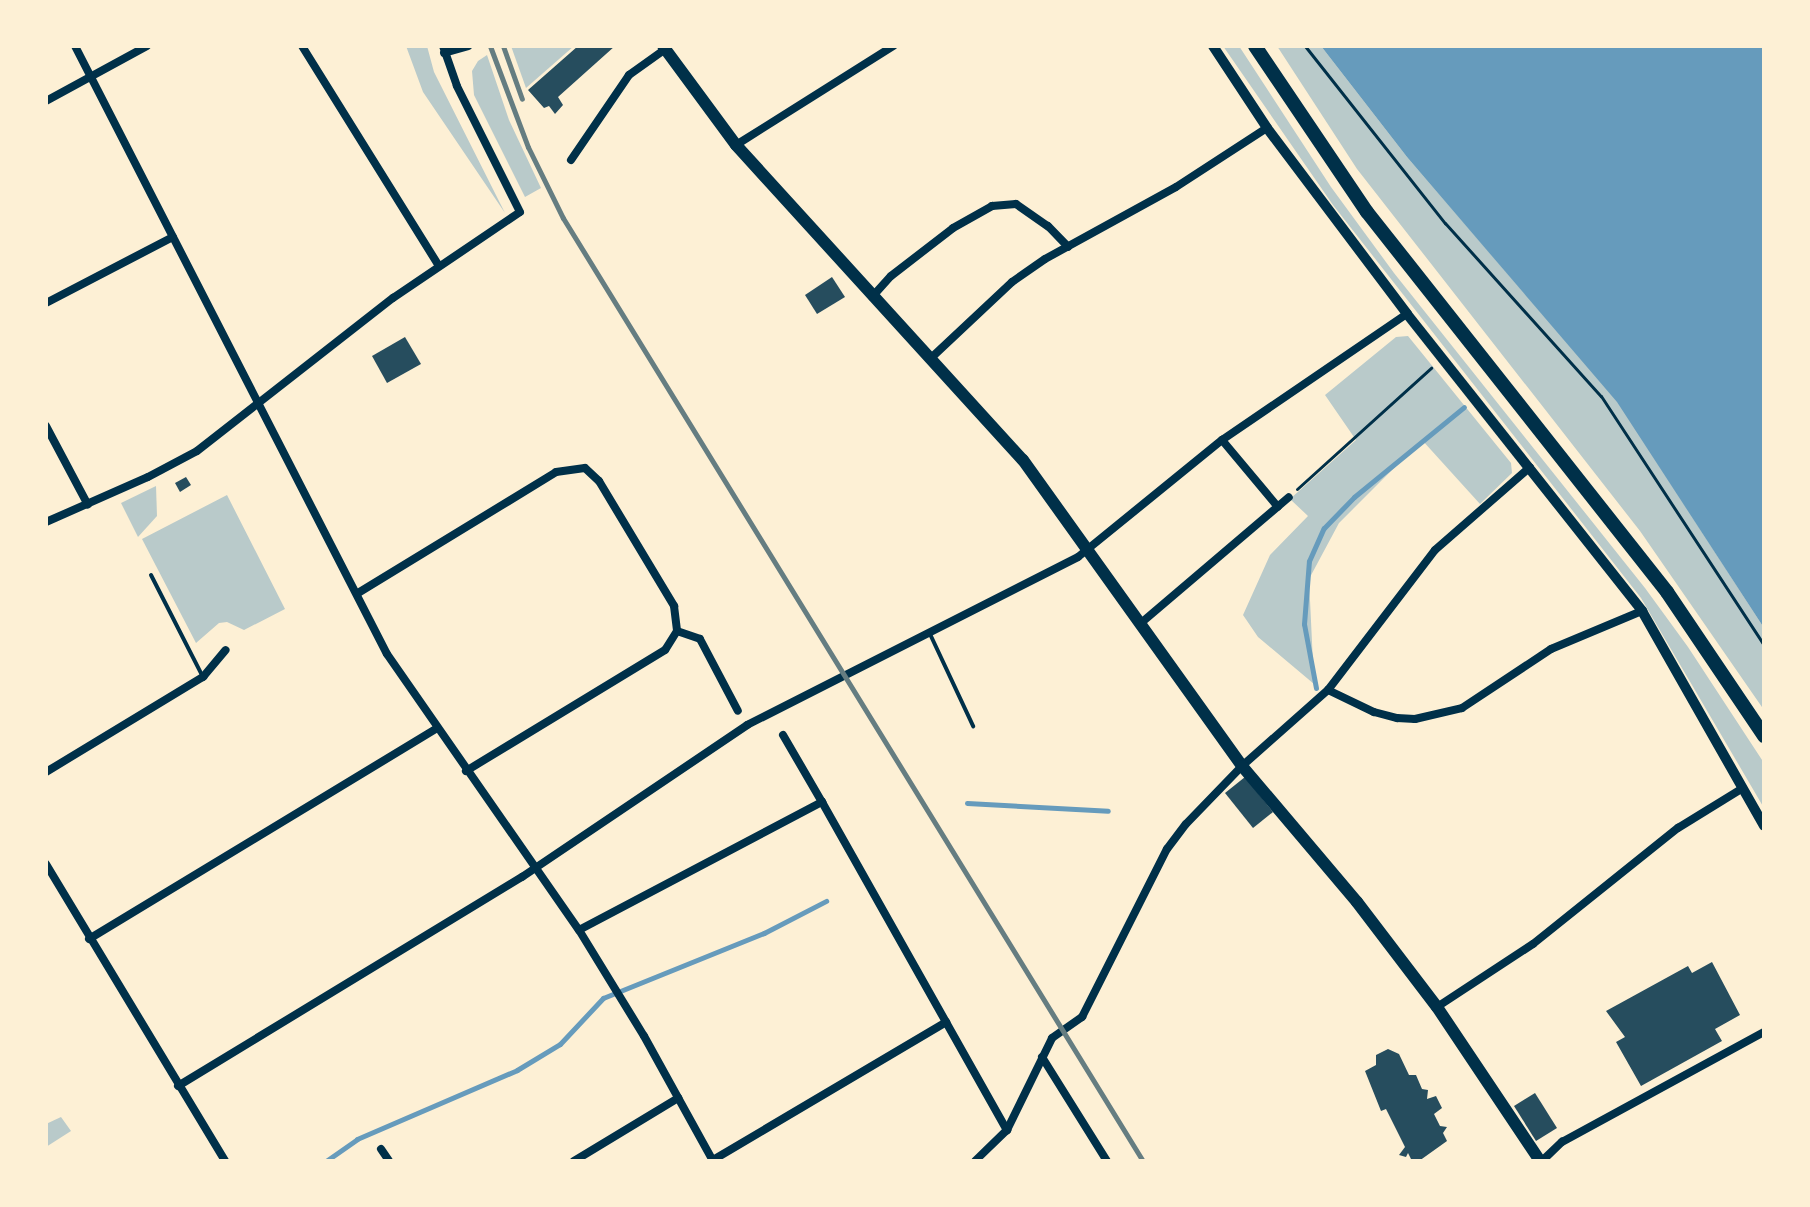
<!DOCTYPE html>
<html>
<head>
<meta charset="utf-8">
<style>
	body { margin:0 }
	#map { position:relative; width:1810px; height:1207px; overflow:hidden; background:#fdf0d5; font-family:"Sofia Sans Condensed",sans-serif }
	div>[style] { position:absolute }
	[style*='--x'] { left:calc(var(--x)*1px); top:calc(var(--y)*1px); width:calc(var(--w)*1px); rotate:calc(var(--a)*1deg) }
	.green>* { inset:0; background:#b9caca }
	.water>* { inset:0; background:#669bbc }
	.stream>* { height:5px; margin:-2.5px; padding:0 2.5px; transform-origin:2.5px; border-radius:2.5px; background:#669bbc }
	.building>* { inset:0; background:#264d5e }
	.path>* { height:3px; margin:-1.5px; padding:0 1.5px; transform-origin:1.5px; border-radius:1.5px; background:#003049 }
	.service>* { height:4px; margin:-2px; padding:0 2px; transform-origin:2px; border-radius:2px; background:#003049 }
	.minor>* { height:8px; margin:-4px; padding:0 4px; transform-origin:4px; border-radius:4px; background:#003049 }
	.tertiary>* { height:10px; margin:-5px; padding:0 5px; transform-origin:5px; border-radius:5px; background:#003049 }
	.secondary>* { height:12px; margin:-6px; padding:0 6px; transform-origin:6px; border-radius:6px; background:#003049 }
	.primary>* { height:14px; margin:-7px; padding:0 7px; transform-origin:7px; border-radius:7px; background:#003049 }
	.rail>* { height:5px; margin:-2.5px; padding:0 2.5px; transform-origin:2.5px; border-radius:2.5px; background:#657d81 }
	span { translate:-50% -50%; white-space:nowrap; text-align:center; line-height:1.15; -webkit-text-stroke:7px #fdf0d5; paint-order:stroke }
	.frame { position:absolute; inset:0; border:48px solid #fdf0d5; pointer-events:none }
</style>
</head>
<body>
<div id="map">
	<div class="green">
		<div style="clip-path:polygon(406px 46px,427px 46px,434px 72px,505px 213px,423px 92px)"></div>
		<div style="clip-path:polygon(511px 46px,574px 46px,526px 88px)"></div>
		<div style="clip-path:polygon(1223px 46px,1239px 46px,1331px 187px,1394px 273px,1645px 588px,1688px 647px,1764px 763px,1764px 808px,1641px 598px,1333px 205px)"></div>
		<div style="clip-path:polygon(1277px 46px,1321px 46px,1407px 157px,1618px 402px,1764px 628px,1764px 710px,1640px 531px,1357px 169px)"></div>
		<div style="clip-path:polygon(487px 55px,509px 120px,541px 188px,525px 197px,474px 95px,472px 71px,478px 61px)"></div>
		<div style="clip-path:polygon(1408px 336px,1511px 463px,1512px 473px,1480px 504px,1422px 440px,1339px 523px,1309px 579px,1314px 684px,1258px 637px,1243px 615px,1270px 555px,1308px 516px,1290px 499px,1356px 440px,1325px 395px,1396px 337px)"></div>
		<div style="clip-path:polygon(156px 486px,157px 516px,138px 537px,121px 503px)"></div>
		<div style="clip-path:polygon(227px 495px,285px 609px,244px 630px,227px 622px,219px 623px,196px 643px,142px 539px)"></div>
		<div style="clip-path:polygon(61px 1117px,71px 1131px,46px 1147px,46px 1124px)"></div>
	</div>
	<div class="water">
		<div style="clip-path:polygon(1321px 46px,1764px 46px,1764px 628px,1617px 402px,1407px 157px)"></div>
	</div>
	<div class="stream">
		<div style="--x:1316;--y:688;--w:65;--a:-100.6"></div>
		<div style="--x:1304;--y:624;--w:63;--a:-85.5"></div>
		<div style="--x:1309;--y:561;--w:36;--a:-66"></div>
		<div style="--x:1324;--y:528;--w:43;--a:-45.9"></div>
		<div style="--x:1354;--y:497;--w:142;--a:-39.3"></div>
		<div style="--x:967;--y:803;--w:141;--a:3.2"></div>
		<div style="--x:326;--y:1161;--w:38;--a:-35"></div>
		<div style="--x:357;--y:1139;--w:174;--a:-23.3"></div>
		<div style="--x:517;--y:1070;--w:50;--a:-31.2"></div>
		<div style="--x:560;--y:1044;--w:63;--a:-46.9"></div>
		<div style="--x:603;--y:998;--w:174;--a:-22"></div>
		<div style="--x:764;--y:933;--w:70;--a:-27.3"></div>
	</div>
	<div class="building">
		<div style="clip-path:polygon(578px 46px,615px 46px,558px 97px,563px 105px,555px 114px,549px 106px,544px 108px,528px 90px)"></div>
		<div style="clip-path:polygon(832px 277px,845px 297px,817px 314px,805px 295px)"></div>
		<div style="clip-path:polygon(405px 337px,421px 364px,387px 383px,372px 356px)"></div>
		<div style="clip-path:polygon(186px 477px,191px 485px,180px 492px,175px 483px)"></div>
		<div style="clip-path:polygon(1245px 777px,1273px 812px,1253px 828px,1225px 793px)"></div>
		<div style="clip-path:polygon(1712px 962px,1740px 1015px,1715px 1029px,1722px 1041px,1641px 1086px,1616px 1042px,1625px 1037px,1606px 1011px,1688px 966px,1692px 973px)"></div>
		<div style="clip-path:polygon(1388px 1049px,1399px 1054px,1409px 1075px,1416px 1075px,1422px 1089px,1428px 1090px,1427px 1099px,1436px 1096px,1442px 1108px,1434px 1114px,1440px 1126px,1447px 1127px,1443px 1133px,1447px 1141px,1419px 1161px,1412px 1161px,1408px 1153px,1406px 1157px,1399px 1155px,1405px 1147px,1386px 1109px,1381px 1111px,1365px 1071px,1376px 1065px,1376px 1055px)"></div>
		<div style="clip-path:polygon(1535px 1093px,1557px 1128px,1536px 1141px,1514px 1106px)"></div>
	</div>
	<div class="path">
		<div style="--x:1305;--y:46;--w:226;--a:51.7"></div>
		<div style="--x:1445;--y:223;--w:233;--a:48"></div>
		<div style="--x:1601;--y:396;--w:298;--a:56.8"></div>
		<div style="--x:1297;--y:489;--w:181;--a:-42.1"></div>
	</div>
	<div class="service">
		<div style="--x:151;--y:575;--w:114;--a:63"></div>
		<div style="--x:930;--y:634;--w:102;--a:64.9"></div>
	</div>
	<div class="minor">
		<div style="--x:75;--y:46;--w:683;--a:62.84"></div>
		<div style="--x:387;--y:654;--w:336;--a:55.2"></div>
		<div style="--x:579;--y:930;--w:124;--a:58.5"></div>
		<div style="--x:644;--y:1036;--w:143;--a:61.1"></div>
		<div style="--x:302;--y:46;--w:259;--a:58.1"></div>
		<div style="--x:444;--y:53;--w:25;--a:-16"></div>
		<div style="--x:46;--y:101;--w:115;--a:-28.6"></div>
		<div style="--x:736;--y:145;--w:186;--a:-32.2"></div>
		<div style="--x:571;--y:160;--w:103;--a:-55.7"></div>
		<div style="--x:629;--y:75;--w:43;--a:-35.5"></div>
		<div style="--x:872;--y:297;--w:28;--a:-48"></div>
		<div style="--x:891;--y:276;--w:78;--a:-37.7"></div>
		<div style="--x:953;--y:228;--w:45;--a:-29.4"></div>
		<div style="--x:992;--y:206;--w:24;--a:-5"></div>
		<div style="--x:1016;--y:204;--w:39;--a:35"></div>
		<div style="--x:1048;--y:226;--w:29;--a:46"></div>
		<div style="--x:46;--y:303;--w:143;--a:-27.5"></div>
		<div style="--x:930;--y:359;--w:112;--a:-43.2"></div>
		<div style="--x:1012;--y:282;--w:40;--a:-34.9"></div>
		<div style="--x:1045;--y:259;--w:149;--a:-28.8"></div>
		<div style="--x:1176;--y:187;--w:108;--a:-33"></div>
		<div style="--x:46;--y:426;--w:89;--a:62"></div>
		<div style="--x:1222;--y:440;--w:87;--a:50.1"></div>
		<div style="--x:46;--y:522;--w:111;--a:-23.8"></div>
		<div style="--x:148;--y:477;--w:55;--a:-28"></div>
		<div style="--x:197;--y:451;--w:249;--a:-38"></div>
		<div style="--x:393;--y:298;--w:153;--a:-34.1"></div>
		<div style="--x:520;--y:212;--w:141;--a:-116.6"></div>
		<div style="--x:457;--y:86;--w:42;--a:-109.3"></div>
		<div style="--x:358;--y:593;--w:232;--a:-31.4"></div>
		<div style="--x:556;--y:472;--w:29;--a:-8"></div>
		<div style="--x:585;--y:468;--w:19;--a:43"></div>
		<div style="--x:599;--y:481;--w:146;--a:59"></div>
		<div style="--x:674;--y:606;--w:25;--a:83"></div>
		<div style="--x:677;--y:631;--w:22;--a:122"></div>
		<div style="--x:665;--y:650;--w:233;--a:148.7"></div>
		<div style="--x:1141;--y:623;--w:194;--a:-40.4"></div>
		<div style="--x:677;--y:631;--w:24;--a:19"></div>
		<div style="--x:700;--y:639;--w:81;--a:62.2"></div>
		<div style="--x:1328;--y:690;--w:51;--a:25.6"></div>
		<div style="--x:1374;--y:712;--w:24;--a:15"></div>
		<div style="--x:1397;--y:718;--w:18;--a:3"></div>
		<div style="--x:1415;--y:719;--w:48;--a:-13.2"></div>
		<div style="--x:1462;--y:708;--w:107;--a:-33.5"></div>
		<div style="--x:1551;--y:649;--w:99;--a:-22.7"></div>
		<div style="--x:783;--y:735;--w:78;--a:59.8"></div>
		<div style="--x:46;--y:772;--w:184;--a:-31.2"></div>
		<div style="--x:203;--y:677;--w:35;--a:-50"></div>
		<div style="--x:46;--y:864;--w:347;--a:58.9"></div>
		<div style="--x:579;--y:930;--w:275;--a:-27.8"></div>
		<div style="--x:822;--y:802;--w:377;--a:60.6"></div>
		<div style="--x:89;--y:939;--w:406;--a:-31.2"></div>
		<div style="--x:1437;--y:1007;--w:115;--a:-33.3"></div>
		<div style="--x:1533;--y:944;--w:186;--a:-38.7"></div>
		<div style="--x:1678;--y:828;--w:76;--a:-31.6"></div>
		<div style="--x:1042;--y:1057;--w:123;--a:58"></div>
		<div style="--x:178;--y:1086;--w:403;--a:-31.3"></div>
		<div style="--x:522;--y:877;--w:272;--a:-34"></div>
		<div style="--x:747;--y:725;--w:371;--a:-26.9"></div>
		<div style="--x:1078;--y:557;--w:186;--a:-39.1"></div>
		<div style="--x:1222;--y:440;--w:224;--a:-34.3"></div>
		<div style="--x:381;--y:1149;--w:14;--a:56"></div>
		<div style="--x:713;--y:1160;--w:271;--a:-30.6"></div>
		<div style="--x:574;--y:1161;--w:122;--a:-31.2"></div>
		<div style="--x:975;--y:1161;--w:45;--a:-44.1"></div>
		<div style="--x:1007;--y:1130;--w:102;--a:-63.9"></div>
		<div style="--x:1052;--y:1038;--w:37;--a:-35"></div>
		<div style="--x:1082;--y:1017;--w:188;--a:-63.2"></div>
		<div style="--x:1167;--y:849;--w:31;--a:-53"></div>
		<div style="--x:1186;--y:824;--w:81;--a:-46"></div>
		<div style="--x:1242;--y:766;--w:115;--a:-41.5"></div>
		<div style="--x:1328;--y:690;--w:176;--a:-52.6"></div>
		<div style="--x:1435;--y:550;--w:126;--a:-41.1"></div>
		<div style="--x:1542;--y:1161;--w:28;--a:-44"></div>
		<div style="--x:1562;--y:1142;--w:230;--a:-28.6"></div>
	</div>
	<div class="tertiary">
		<div style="--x:1213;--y:46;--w:98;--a:56.6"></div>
		<div style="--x:1267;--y:128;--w:233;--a:53"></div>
		<div style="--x:1407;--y:314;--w:379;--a:51.6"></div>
		<div style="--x:1642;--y:611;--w:247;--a:60.4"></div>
	</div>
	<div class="secondary">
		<div style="--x:663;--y:46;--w:123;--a:53.6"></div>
		<div style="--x:736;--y:145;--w:426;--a:47.7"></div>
		<div style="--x:1023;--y:460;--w:376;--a:54.4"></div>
		<div style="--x:1242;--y:766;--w:178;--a:49.8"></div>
		<div style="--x:1357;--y:902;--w:132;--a:52.7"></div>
		<div style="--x:1437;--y:1007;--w:185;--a:56.2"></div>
	</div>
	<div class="primary">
		<div style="--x:1255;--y:46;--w:200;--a:56"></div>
		<div style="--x:1367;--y:212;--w:484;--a:51.7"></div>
		<div style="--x:1667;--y:592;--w:174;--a:56"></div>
	</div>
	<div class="rail">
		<div style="--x:490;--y:46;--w:108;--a:69.4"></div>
		<div style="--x:528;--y:147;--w:79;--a:63.8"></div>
		<div style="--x:563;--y:218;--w:1107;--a:58.41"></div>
		<div style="--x:503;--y:46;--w:56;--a:70.3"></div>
	</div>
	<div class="frame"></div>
</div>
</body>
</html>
